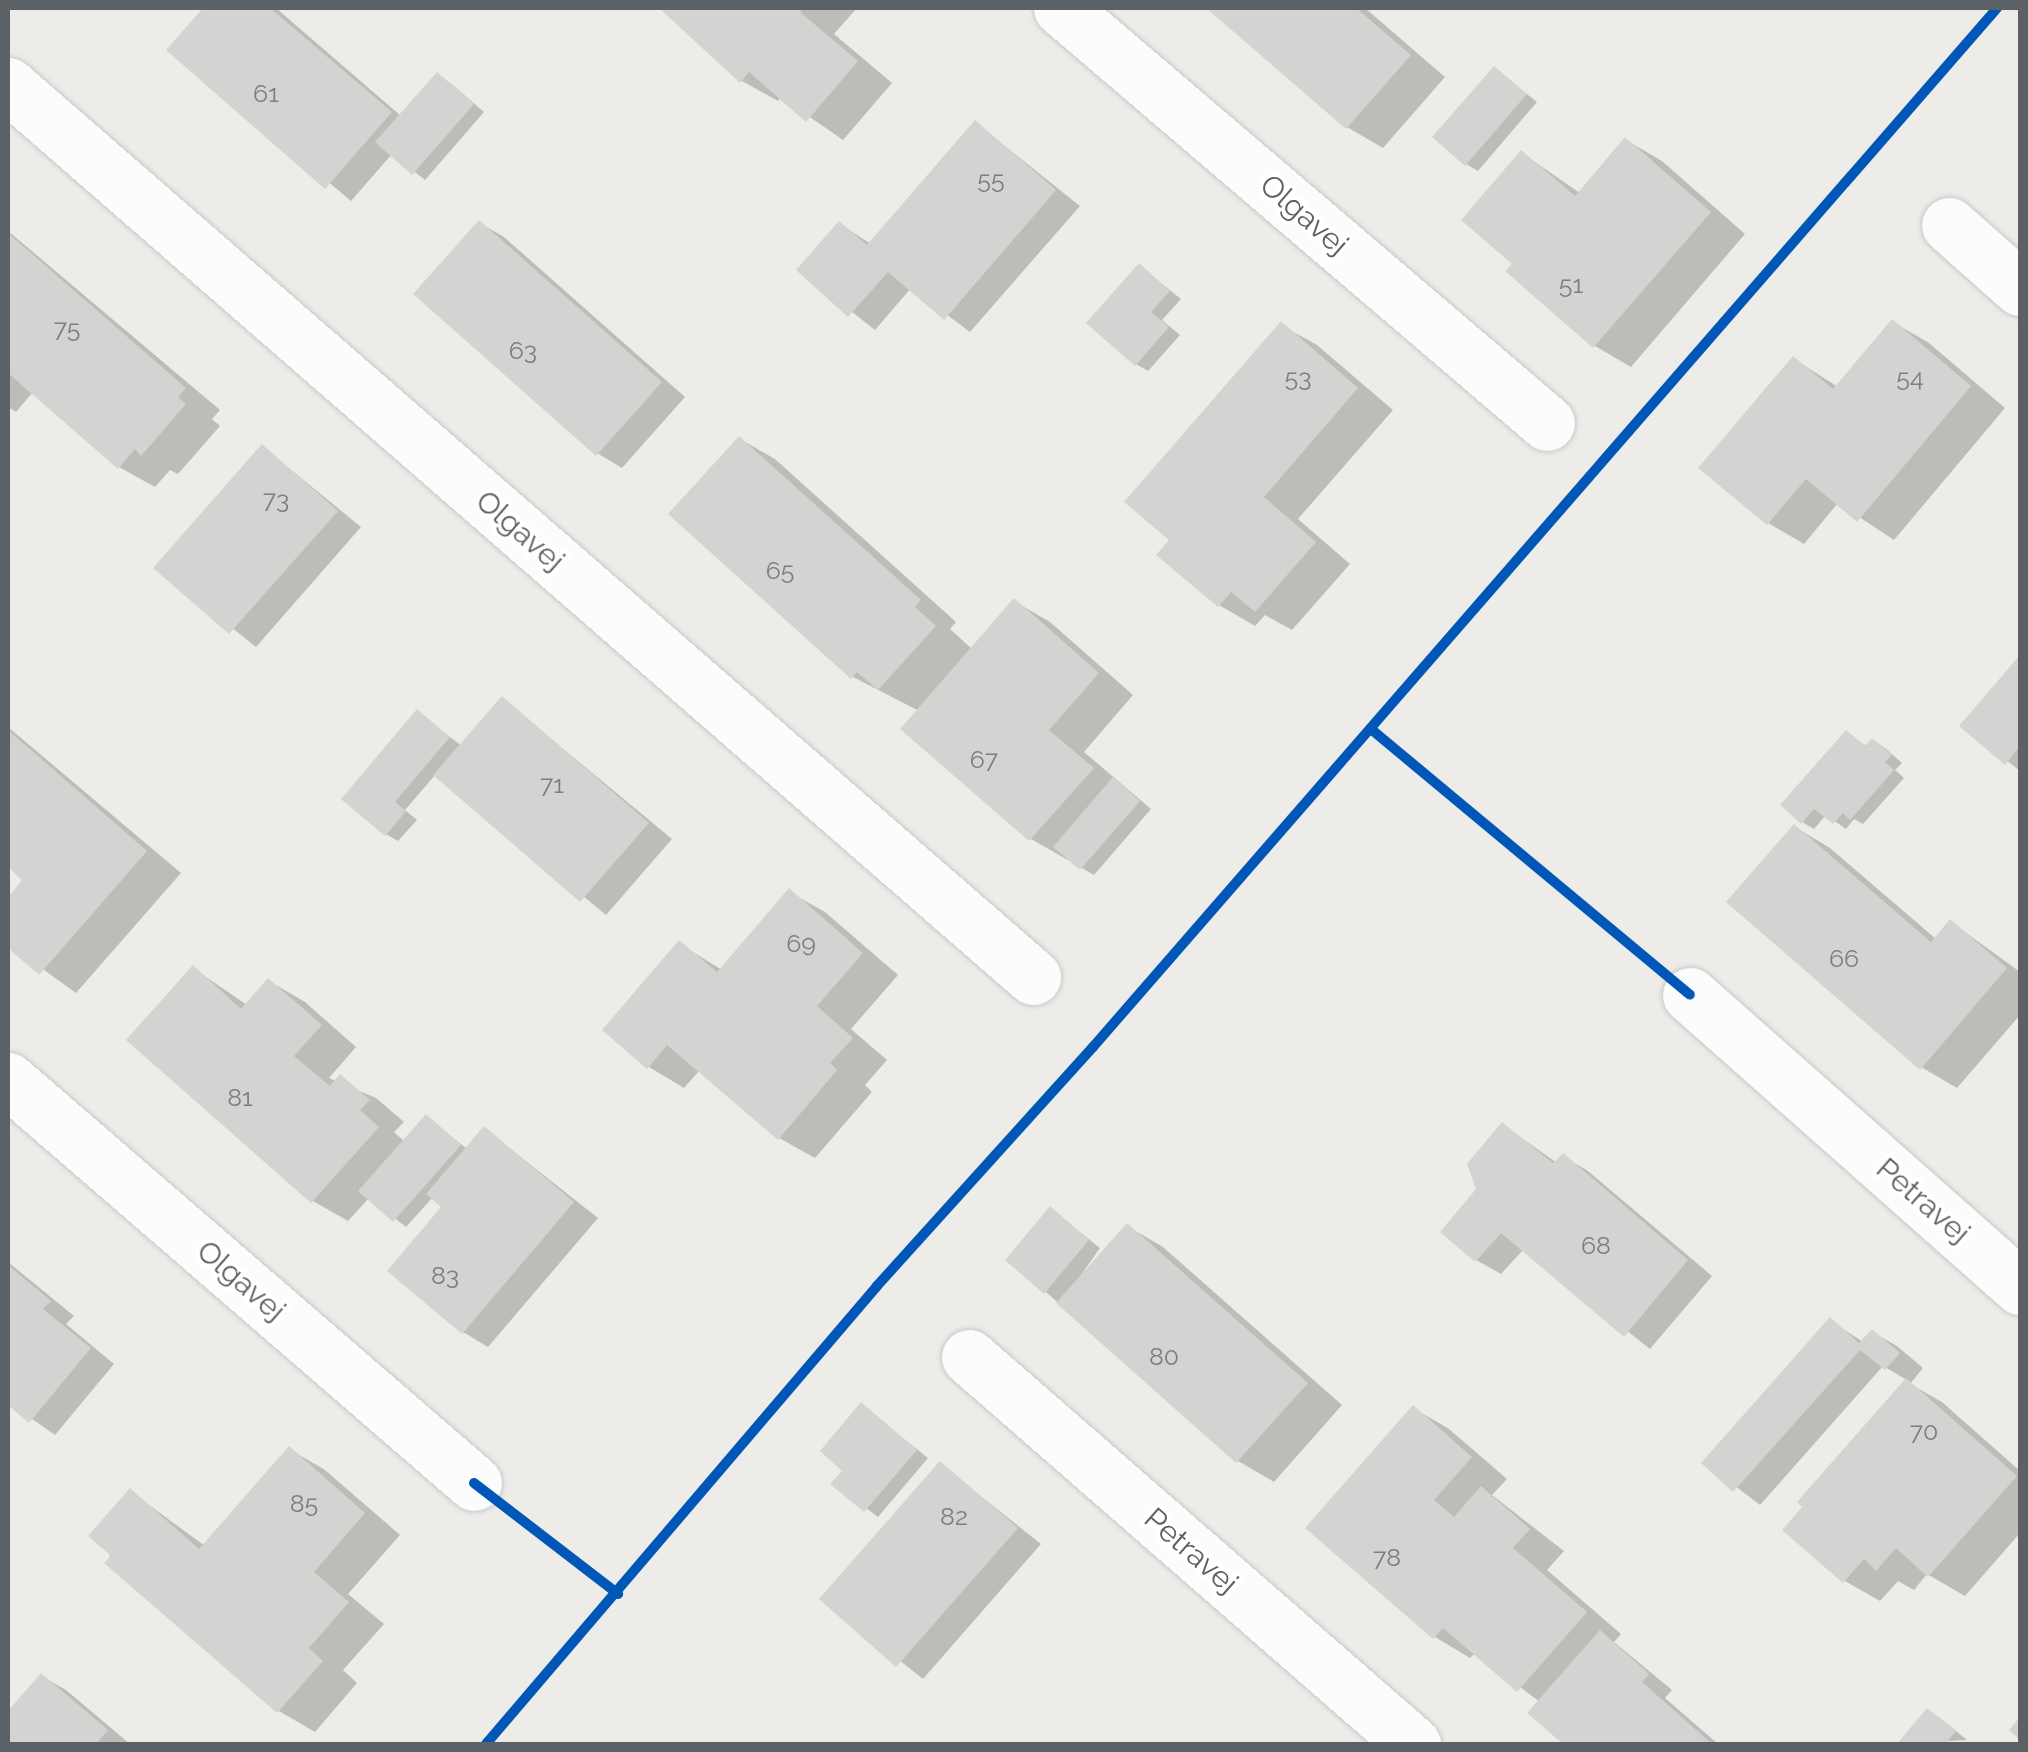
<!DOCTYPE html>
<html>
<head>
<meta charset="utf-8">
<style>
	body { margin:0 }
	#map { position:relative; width:2028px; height:1752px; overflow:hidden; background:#edece8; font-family:Raleway,sans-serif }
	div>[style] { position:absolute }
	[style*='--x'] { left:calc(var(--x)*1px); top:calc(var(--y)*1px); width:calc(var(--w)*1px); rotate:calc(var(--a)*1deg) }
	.shadow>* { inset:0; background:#0003 }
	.building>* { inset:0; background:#d5d3d1 }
	.roads { filter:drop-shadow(0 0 2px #c8c8c9) drop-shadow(0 0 2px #c8c8c9) }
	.minor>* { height:55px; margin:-27.5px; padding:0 27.5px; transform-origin:27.5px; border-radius:27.5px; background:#fcfcfc }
	.cycleway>* { height:10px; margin:-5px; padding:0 5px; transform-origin:5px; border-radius:5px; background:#0057b8 }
	span { translate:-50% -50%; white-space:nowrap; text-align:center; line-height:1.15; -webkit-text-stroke:8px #fff; paint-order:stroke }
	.number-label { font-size:25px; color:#7c7f82 }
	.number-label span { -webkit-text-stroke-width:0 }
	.street-label { font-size:30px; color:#5c6166 }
	.frame { position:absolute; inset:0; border:10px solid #5c6166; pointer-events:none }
</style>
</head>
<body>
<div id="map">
	<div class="shadow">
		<div style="clip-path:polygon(207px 8px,276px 8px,401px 116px,449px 82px,484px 112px,425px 180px,392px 154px,351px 201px,170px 49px)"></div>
		<div style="clip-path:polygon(663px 8px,857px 8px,834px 34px,892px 83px,843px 140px,781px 97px,778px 101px,742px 81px)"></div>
		<div style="clip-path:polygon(1210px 8px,1365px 8px,1445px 77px,1383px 148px,1347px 127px)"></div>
		<div style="clip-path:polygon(1495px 69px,1537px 102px,1478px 171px,1466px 164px)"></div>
		<div style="clip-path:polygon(976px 123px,1080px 206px,970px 332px,911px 288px,875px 330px,799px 270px,840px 224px,871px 244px)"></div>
		<div style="clip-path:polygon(1626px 140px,1662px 161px,1745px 234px,1631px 367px,1595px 346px,1509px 271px,1516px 264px,1522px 153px,1580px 193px)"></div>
		<div style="clip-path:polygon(480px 223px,504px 237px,685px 397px,622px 468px,597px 453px)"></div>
		<div style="clip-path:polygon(8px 231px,220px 410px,212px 419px,220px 426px,178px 474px,170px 470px,155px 487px,119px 467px,33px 392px,16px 412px,8px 407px)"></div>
		<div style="clip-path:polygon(1140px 266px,1181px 299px,1162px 320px,1180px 335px,1148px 371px,1136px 364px)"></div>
		<div style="clip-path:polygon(1893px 322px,1929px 343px,2005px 408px,1894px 540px,1838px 503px,1804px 544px,1768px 523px,1794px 359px,1838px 387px)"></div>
		<div style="clip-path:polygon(1281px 325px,1317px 345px,1393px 410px,1298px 519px,1350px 564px,1292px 630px,1265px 615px,1255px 626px,1219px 605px)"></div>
		<div style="clip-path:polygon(740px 439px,775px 459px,956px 622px,950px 629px,972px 649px,1014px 601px,1050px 622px,1133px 695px,1084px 752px,1151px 809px,1094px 875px,1031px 839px,903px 729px,919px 711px,853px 677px)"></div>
		<div style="clip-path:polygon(263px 447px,361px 527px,256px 647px,157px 568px)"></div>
		<div style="clip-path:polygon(2020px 659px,2020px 771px,1963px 725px)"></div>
		<div style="clip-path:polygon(503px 699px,672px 839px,606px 915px,436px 774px,405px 810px,417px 820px,398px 841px,386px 834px,417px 712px,462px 746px)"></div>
		<div style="clip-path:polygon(8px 727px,181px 873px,76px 993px,8px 944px,8px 901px,26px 880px,8px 864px)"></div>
		<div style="clip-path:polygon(1846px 733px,1868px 747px,1873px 741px,1885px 748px,1902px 763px,1895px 770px,1904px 778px,1863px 824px,1854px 819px,1846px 829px,1826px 815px,1814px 829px,1802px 822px)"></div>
		<div style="clip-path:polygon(1795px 827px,1830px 848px,1936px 939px,1951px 922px,2020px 972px,2020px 1015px,1957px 1088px,1921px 1067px)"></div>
		<div style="clip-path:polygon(789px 892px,825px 912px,898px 975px,851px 1029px,887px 1060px,865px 1085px,872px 1092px,815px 1158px,779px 1138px,700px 1070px,684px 1088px,649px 1067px,680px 944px,722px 970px)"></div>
		<div style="clip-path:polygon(193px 968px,247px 1005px,269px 981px,305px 1002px,356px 1047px,329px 1078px,376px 1098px,404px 1122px,394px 1132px,405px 1142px,427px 1117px,467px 1149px,485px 1129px,598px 1218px,488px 1347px,463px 1332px,445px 1207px,433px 1197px,406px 1227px,369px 1198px,348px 1221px,313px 1201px)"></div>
		<div style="clip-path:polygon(1503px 1125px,1557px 1163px,1563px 1156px,1588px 1171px,1712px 1276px,1650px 1349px,1524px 1249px,1501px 1274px,1476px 1260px,1479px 1190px)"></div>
		<div style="clip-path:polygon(1051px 1209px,1100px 1248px,1071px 1289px,1127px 1226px,1163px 1247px,1342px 1405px,1274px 1482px,1238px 1461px,1046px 1292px)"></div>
		<div style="clip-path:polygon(8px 1262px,74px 1316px,66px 1324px,114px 1364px,55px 1435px,8px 1402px)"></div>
		<div style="clip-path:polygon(1831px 1321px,1863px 1342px,1872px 1332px,1897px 1346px,1923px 1368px,1910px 1384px,1942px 1402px,2020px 1471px,2020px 1533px,1965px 1596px,1927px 1574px,1914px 1590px,1898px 1581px,1880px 1601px,1845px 1581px,1907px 1380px,1883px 1366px,1760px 1505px,1705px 1463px)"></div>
		<div style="clip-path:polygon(861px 1405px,928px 1458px,878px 1517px,834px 1484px,846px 1471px)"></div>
		<div style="clip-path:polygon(1413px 1408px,1449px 1429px,1507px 1479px,1492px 1495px,1564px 1551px,1547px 1570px,1621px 1634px,1614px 1642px,1672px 1690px,1665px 1698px,1718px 1744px,1567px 1744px,1531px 1712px,1540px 1702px,1475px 1653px,1470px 1658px,1435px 1637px)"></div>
		<div style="clip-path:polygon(289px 1449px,325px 1470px,400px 1535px,348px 1594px,384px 1624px,343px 1670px,357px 1683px,315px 1732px,279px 1711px,108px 1562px,130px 1491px,205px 1546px)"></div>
		<div style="clip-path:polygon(940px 1464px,1041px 1544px,923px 1679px,823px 1599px)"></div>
		<div style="clip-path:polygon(41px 1676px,66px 1690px,130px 1744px,8px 1744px,8px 1715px)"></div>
		<div style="clip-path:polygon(1928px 1711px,1940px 1718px,1967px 1740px,1901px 1744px)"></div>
	</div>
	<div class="building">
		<div style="clip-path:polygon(203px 8px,270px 8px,392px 112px,325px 189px,166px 50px)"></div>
		<div style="clip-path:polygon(659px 8px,804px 8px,800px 12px,858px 61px,806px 122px,749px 72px,740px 83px)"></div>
		<div style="clip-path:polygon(1206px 8px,1356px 8px,1411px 55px,1346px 129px)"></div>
		<div style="clip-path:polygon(1494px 66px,1527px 94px,1465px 166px,1432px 137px)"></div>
		<div style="clip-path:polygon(437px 72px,474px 104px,412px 175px,375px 142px)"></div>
		<div style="clip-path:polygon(975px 120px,1056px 190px,944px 320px,888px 272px,848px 317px,796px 270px,839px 221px,867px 245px)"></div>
		<div style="clip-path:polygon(1625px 137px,1711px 212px,1593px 348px,1505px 271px,1512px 264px,1461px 220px,1521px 150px,1575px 196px)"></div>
		<div style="clip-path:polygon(479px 220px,662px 382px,596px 456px,413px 294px)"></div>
		<div style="clip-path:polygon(8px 233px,186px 388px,178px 397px,186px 404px,141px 456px,135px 449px,118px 469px,8px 373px)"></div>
		<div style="clip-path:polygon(1139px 263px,1170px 291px,1151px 312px,1169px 327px,1135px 366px,1086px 323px)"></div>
		<div style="clip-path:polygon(1892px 319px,1971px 386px,1857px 522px,1806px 479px,1767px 525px,1698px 468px,1793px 356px,1833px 389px)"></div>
		<div style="clip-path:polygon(1281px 321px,1358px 388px,1264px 497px,1316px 542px,1255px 612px,1231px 592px,1218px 607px,1156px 555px,1169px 540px,1124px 502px)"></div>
		<div style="clip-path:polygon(739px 436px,921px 600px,915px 607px,936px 626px,878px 690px,857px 672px,851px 679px,668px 514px)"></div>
		<div style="clip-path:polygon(262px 444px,338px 511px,229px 634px,153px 568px)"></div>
		<div style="clip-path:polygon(1014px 598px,1099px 673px,1049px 730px,1094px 768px,1029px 841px,900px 729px)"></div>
		<div style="clip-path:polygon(2020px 655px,2020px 746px,2005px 765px,1959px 726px)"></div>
		<div style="clip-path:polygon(502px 696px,649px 823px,580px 902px,433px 775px)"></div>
		<div style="clip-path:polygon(417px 709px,450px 737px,395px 802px,406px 811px,385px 836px,341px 799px)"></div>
		<div style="clip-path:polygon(8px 730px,147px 851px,39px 975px,8px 948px,8px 898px,22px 880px,8px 867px)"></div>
		<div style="clip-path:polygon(1846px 730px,1865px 746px,1872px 738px,1892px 755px,1885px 762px,1894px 770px,1850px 820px,1843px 813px,1833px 824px,1814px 809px,1801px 824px,1780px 805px)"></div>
		<div style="clip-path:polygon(1113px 777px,1140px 801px,1080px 870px,1053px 847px)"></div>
		<div style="clip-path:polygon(1794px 824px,1931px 942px,1950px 919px,2007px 968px,1920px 1070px,1726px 902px)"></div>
		<div style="clip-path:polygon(789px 888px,863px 953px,817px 1006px,853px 1038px,830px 1063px,837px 1070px,778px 1140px,667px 1045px,647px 1069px,602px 1030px,679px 940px,717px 972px)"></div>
		<div style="clip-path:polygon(193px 965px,241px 1009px,268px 978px,322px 1025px,294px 1056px,330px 1086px,340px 1074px,370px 1100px,360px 1110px,379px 1127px,311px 1203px,126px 1040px)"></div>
		<div style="clip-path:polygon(426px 1114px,461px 1145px,393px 1222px,358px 1191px)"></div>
		<div style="clip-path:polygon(1502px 1122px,1553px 1163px,1563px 1153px,1688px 1260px,1624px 1337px,1501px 1233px,1475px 1262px,1440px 1232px,1476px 1189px,1467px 1164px)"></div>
		<div style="clip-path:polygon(484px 1126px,574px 1202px,462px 1334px,387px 1271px,441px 1207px,426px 1194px)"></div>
		<div style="clip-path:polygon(1050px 1206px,1089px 1240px,1044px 1294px,1005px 1260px)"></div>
		<div style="clip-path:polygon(1127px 1223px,1308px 1383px,1236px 1463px,1056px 1303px)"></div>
		<div style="clip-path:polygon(8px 1265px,51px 1301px,43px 1309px,91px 1348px,29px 1423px,8px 1405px)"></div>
		<div style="clip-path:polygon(1830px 1317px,1859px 1343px,1872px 1329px,1900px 1353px,1885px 1370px,1860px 1350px,1733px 1492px,1701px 1463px)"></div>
		<div style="clip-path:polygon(1906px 1378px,2017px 1476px,1928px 1577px,1896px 1548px,1876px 1571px,1864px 1559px,1843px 1583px,1782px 1530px,1802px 1507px,1797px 1502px)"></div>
		<div style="clip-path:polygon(861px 1402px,917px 1450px,864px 1512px,830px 1484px,842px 1471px,820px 1451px)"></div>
		<div style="clip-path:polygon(1413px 1405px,1472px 1457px,1434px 1500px,1454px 1517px,1481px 1486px,1530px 1529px,1513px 1548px,1587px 1612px,1517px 1692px,1443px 1628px,1433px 1639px,1305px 1528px)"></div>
		<div style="clip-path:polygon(289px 1446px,365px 1513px,314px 1572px,349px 1602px,309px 1648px,323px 1661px,277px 1713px,104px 1563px,111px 1556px,88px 1536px,130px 1488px,199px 1549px)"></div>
		<div style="clip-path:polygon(940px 1461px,1018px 1528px,896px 1667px,819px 1599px)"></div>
		<div style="clip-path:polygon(1600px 1630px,1649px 1674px,1642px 1682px,1712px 1744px,1563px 1744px,1527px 1713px)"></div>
		<div style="clip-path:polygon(41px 1673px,108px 1730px,96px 1744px,8px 1744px,8px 1711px)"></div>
		<div style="clip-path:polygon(1927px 1708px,1956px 1731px,1945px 1744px,1897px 1744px)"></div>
		<div style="clip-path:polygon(2020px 1717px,2020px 1740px,2009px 1730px)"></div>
	</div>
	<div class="roads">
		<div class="minor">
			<div style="--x:1061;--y:8;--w:639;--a:40.49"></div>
			<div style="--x:8;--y:85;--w:1359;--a:41.03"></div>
			<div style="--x:1949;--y:225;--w:95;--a:41.6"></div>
			<div style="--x:1690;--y:995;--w:441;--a:41.5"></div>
			<div style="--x:8;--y:1080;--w:616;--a:40.85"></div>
			<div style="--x:969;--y:1357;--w:589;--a:41.08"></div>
		</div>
	</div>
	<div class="cycleway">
		<div style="--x:1371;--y:729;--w:415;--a:39.8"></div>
		<div style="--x:474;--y:1483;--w:182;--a:37.6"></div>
		<div style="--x:486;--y:1744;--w:602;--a:-49.51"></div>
		<div style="--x:877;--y:1286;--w:322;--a:-47.9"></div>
		<div style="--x:1093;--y:1047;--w:1377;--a:-48.97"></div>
	</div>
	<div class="number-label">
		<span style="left:266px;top:93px">61</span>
		<span style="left:991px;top:179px">55</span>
		<span style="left:1571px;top:284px">51</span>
		<span style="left:67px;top:328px">75</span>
		<span style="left:523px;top:350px">63</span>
		<span style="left:1298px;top:377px">53</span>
		<span style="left:1910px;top:377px">54</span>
		<span style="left:276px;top:499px">73</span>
		<span style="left:780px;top:570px">65</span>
		<span style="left:984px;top:759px">67</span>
		<span style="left:552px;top:784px">71</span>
		<span style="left:801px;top:943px">69</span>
		<span style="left:1844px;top:958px">66</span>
		<span style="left:240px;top:1097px">81</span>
		<span style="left:1596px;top:1245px">68</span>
		<span style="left:445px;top:1275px">83</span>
		<span style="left:1164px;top:1356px">80</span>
		<span style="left:1924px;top:1431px">70</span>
		<span style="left:304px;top:1503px">85</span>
		<span style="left:954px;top:1516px">82</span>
		<span style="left:1387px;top:1557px">78</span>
	</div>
	<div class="street-label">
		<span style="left:1304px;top:215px;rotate:41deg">Olgavej</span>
		<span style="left:520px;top:531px;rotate:41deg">Olgavej</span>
		<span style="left:1923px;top:1201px;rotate:41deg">Petravej</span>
		<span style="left:241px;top:1281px;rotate:41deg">Olgavej</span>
		<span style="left:1191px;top:1551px;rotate:41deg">Petravej</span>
	</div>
	<div class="frame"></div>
</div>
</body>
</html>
